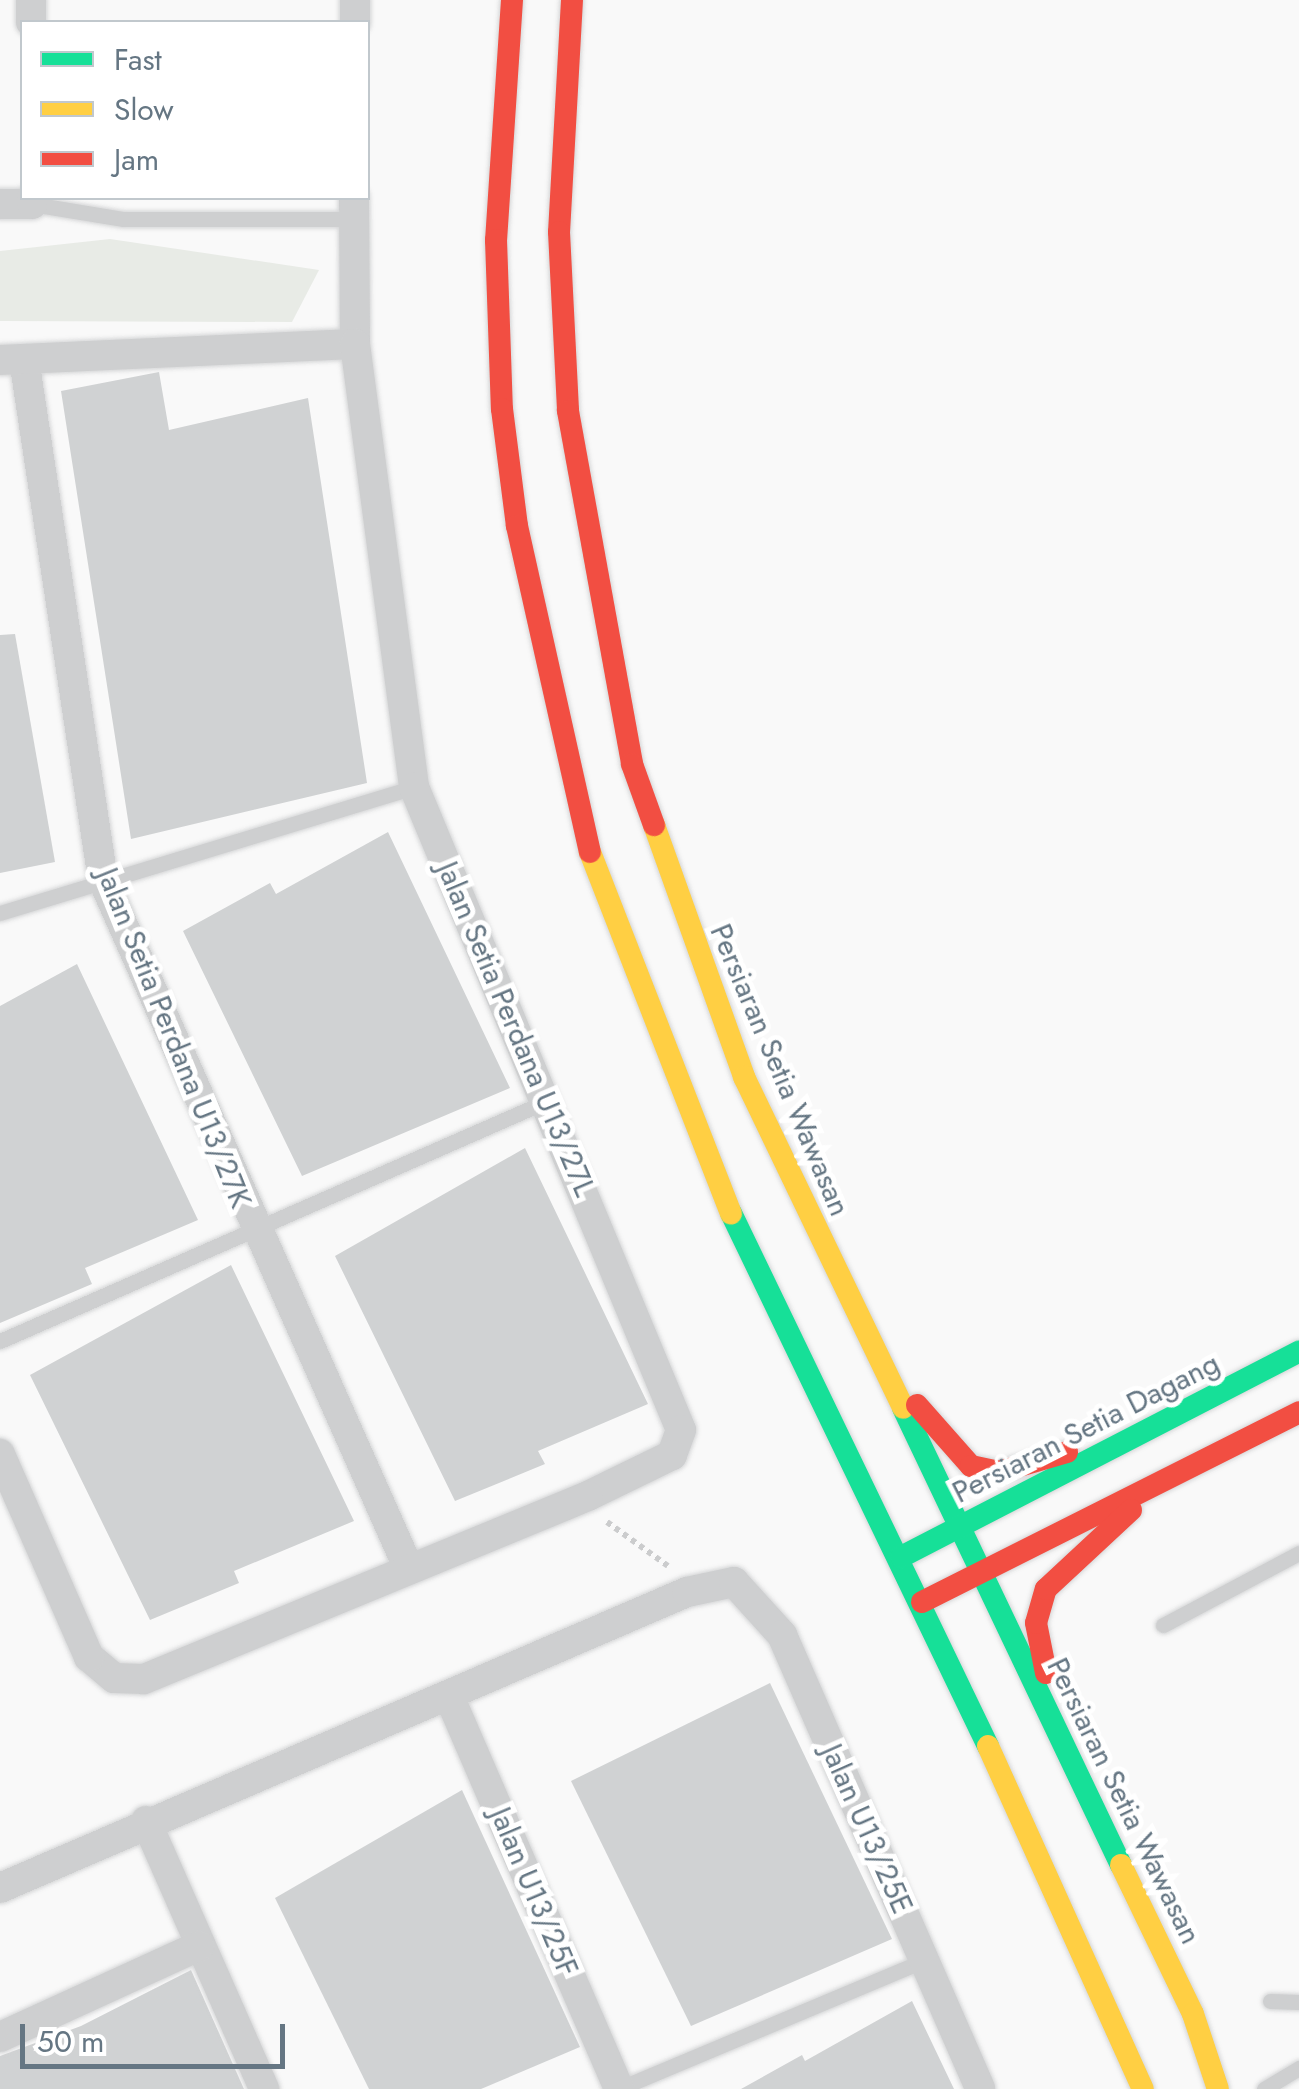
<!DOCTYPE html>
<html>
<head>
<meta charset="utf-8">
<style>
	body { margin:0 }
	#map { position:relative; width:1299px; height:2089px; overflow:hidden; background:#f9f9f9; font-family:Jost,sans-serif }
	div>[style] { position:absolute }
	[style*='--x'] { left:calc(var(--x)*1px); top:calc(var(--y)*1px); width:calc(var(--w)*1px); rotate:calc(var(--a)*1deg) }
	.green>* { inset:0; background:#e8ebe6 }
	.building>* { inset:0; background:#d0d2d3 }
	.path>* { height:6px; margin-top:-3px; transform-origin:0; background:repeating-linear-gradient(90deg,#cbcccd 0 5px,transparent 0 10px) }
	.roads { filter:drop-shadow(0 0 2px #d5d6d7) drop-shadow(0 0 2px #d5d6d7) }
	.lane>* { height:15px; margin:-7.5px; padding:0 7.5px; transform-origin:7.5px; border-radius:7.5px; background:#cecfd0 }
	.street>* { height:30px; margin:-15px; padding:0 15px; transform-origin:15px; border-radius:15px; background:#cecfd0 }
	.fast>* { height:22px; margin:-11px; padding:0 11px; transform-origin:11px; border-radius:11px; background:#16e098 }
	.slow>* { height:22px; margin:-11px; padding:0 11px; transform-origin:11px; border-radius:11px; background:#ffcf43 }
	.jam>* { height:22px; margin:-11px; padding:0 11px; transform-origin:11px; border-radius:11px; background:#f24e42 }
	span { translate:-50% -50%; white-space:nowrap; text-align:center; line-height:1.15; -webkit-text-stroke:10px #fff; paint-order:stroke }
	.street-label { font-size:30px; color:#657683 }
	.legend { position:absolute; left:20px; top:20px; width:350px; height:180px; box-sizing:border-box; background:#fff; border:2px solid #c1c8cd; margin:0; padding:12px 18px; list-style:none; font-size:30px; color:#657683 }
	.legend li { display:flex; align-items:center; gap:20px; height:50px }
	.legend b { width:50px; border:2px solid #c1c8cd }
	.scale { position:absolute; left:20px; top:2024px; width:265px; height:45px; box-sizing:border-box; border:5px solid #657683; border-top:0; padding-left:12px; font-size:30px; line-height:35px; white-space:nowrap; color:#657683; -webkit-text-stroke:8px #fff; paint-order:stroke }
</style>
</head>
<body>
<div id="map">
	<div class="green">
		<div style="clip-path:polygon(110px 239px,319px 270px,292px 322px,0 321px,0 251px)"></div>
	</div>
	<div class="building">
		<div style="clip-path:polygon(159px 372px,169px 430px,308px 398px,367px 783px,131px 839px,61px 391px)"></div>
		<div style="clip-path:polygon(15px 634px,55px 862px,0 873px,0 635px)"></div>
		<div style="clip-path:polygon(388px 832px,510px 1088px,302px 1176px,183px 931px,270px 883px,276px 894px)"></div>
		<div style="clip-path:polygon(77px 964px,198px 1220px,85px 1268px,92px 1284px,0 1323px,0 1006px)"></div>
		<div style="clip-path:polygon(525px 1148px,648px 1404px,538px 1451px,545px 1464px,455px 1501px,335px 1256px)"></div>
		<div style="clip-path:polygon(231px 1265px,354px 1521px,234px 1571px,239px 1583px,150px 1620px,30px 1375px)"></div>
		<div style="clip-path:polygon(770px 1683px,892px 1939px,691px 2026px,571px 1781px)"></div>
		<div style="clip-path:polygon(462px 1790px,580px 2047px,481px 2089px,369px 2089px,275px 1898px)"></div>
		<div style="clip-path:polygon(191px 1970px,244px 2089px,0 2089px,0 2056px,81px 2026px)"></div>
		<div style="clip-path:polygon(912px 2001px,954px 2089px,741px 2089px,802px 2055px,805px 2061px)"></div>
	</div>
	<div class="path">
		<div style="--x:607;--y:1522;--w:75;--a:35.8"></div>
	</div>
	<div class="roads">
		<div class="lane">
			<div style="--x:32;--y:204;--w:93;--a:9.3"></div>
			<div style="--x:124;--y:219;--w:230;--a:0"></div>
			<div style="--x:0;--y:913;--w:433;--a:-16.9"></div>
			<div style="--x:0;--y:1341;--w:597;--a:-23.69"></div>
			<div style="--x:1163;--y:1625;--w:154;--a:-27.9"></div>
			<div style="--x:1270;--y:2001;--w:29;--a:2"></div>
			<div style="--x:618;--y:2089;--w:333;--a:-22.8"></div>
			<div style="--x:1264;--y:2089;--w:41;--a:-31"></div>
		</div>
		<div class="street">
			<div style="--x:31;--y:0;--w:22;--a:90"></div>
			<div style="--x:355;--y:22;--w:22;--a:-90"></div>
			<div style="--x:354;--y:198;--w:146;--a:89.6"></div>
			<div style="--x:0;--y:204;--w:32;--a:0"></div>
			<div style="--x:32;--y:204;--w:6;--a:-90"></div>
			<div style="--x:24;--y:359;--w:527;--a:81.38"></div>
			<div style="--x:103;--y:880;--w:752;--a:66.06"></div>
			<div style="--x:0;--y:360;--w:355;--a:-2.6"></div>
			<div style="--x:355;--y:344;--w:447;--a:82.4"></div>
			<div style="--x:414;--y:787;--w:696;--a:67.45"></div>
			<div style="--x:681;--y:1430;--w:27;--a:110"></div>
			<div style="--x:672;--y:1455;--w:93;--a:154"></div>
			<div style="--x:588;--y:1496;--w:481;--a:157.6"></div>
			<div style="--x:143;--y:1679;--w:29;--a:-178"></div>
			<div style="--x:114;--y:1678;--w:33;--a:-140"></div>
			<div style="--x:89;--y:1657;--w:222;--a:-113.7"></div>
			<div style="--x:449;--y:1696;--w:428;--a:66.6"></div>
			<div style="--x:146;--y:1821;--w:293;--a:66.2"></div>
			<div style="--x:0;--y:1888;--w:748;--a:-23.31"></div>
			<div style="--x:687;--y:1592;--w:48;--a:-12"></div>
			<div style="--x:734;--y:1582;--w:72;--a:47.8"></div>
			<div style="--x:782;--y:1635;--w:495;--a:66.4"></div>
			<div style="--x:0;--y:2037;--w:219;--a:-24.6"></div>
		</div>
		<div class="fast">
			<div style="--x:731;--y:1213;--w:592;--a:64.26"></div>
			<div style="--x:903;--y:1408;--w:506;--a:64.5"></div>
			<div style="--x:901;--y:1557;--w:448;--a:-27.3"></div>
		</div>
		<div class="slow">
			<div style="--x:654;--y:825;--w:268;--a:70.3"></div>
			<div style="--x:744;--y:1077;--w:367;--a:64.3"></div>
			<div style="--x:590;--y:852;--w:388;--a:68.7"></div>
			<div style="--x:988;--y:1746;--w:376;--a:65.7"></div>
			<div style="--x:1121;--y:1865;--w:165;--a:64.2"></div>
			<div style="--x:1193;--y:2014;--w:79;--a:71.6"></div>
		</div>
		<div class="jam">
			<div style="--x:512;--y:0;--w:241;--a:93.8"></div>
			<div style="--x:496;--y:240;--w:169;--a:88"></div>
			<div style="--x:502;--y:409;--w:118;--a:82.7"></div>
			<div style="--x:517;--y:526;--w:334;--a:77.4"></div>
			<div style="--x:572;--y:0;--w:232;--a:93.2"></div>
			<div style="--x:559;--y:232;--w:179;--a:87.1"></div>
			<div style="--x:568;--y:411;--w:359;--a:79.7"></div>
			<div style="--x:632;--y:764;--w:65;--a:70.2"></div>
			<div style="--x:917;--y:1405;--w:81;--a:48.5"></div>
			<div style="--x:971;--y:1466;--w:29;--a:12"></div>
			<div style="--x:999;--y:1472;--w:71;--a:-16.4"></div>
			<div style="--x:922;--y:1602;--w:422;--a:-26.7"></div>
			<div style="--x:1046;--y:1673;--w:51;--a:-101.3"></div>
			<div style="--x:1036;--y:1623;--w:35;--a:-74"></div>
			<div style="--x:1046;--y:1589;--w:116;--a:-42.9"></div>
		</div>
	</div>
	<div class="street-label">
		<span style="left:516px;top:1029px;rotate:67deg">Jalan Setia Perdana U13/27L</span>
		<span style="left:174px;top:1038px;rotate:68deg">Jalan Setia Perdana U13/27K</span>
		<span style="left:780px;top:1070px;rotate:67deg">Persiaran Setia Wawasan</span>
		<span style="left:1086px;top:1428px;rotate:-27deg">Persiaran Setia Dagang</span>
		<span style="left:1124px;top:1801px;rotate:64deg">Persiaran Setia Wawasan</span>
		<span style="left:867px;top:1829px;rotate:66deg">Jalan U13/25E</span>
		<span style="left:534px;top:1892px;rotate:67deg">Jalan U13/25F</span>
	</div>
	<ul class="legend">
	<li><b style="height:12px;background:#16e098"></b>Fast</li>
	<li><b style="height:12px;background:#ffcf43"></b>Slow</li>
	<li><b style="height:12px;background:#f24e42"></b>Jam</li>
	</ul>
	<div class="scale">50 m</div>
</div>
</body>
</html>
